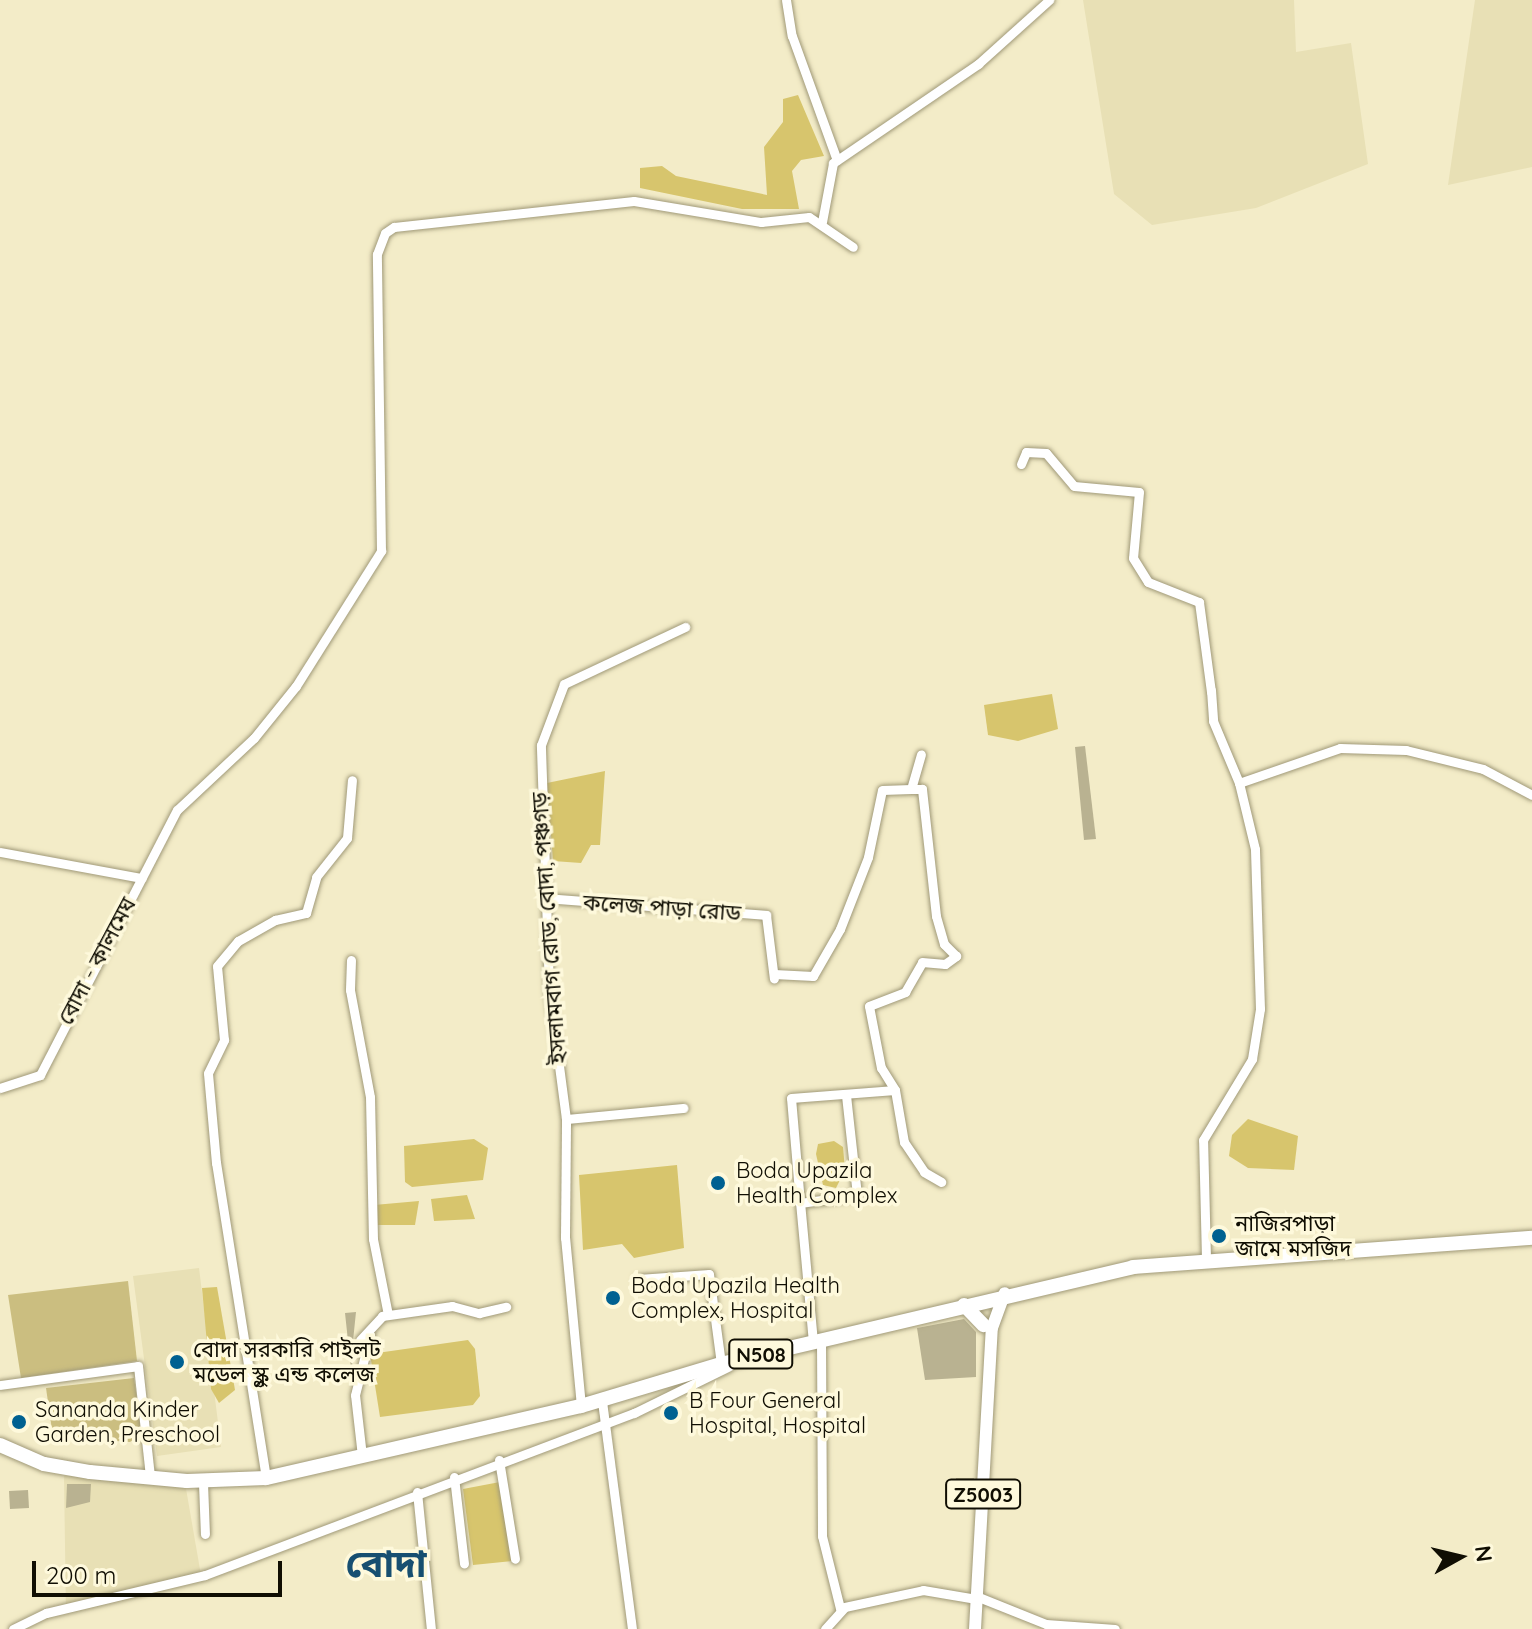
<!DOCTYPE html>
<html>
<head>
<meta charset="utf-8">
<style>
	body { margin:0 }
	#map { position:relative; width:1532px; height:1629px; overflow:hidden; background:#f3ecc8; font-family:Quicksand,"Noto Sans Bengali",sans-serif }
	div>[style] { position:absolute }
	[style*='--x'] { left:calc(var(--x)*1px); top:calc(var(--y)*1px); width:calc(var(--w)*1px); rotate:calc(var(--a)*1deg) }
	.built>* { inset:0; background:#e8e0b5 }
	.green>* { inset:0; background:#cbbe80 }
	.water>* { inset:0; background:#d7c56d }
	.building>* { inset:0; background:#b9b291 }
	.roads { filter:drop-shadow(0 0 2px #a09978) drop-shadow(0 0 2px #a09978) }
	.minor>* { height:9px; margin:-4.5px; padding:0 4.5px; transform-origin:4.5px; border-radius:4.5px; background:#fff }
	.major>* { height:12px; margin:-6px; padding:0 6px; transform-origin:6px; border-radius:6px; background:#fff }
	.highway>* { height:14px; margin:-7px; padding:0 7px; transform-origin:7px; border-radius:7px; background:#fff }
	.dots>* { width:22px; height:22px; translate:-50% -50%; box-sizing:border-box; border:4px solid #fef9dc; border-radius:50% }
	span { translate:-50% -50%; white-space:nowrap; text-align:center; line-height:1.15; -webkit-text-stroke:7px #fef9dc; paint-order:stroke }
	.shield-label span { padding:2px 6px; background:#fef9dc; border:2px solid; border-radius:6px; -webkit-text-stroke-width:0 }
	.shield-label { font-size:20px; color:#100e03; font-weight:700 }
	.street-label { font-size:22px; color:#100e03 }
	.poi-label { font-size:22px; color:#100e03 }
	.left { translate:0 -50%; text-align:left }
	.town-label { font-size:38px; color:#174f71; font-weight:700 }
	.north { position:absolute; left:1420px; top:1517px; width:80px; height:80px; -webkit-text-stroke:6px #fef9dc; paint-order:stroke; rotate:82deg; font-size:22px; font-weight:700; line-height:32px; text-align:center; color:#100e03 }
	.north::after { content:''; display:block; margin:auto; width:28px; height:36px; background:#100e03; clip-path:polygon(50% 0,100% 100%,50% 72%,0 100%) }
	.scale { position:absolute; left:32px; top:1561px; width:250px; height:36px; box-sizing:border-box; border:4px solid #100e03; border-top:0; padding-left:10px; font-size:24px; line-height:28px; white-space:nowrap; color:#100e03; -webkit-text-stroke:6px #fef9dc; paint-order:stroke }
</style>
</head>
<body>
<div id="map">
	<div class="built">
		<div style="clip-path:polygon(1083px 0,1294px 0,1296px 52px,1351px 43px,1368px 164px,1256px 208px,1152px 225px,1114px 194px)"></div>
		<div style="clip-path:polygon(1475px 0,1532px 0,1532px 167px,1448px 185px)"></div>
		<div style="clip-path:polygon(199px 1268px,221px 1447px,157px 1456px,133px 1276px)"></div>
		<div style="clip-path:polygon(103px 1475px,185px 1483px,202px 1581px,66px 1614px,64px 1476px)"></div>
	</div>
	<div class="green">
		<div style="clip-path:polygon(128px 1281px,137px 1361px,21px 1378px,8px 1295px)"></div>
		<div style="clip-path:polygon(134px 1378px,142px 1433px,130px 1442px,62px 1437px,52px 1430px,46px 1388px)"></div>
	</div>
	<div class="water">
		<div style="clip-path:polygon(798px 95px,824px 156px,801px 160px,792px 171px,799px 209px,742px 209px,640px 188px,640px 168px,662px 166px,676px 176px,767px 195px,764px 147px,783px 122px,783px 99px)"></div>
		<div style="clip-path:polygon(1052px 694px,1058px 729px,1018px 741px,988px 735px,984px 705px)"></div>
		<div style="clip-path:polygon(605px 771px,600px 845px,591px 845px,581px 863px,553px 861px,547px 783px)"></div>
		<div style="clip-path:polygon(1248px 1119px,1298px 1136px,1294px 1170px,1248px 1168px,1229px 1156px,1232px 1135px)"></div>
		<div style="clip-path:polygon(474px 1139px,488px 1148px,483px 1180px,412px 1187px,405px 1182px,404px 1146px)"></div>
		<div style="clip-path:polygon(834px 1141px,843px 1147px,845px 1170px,836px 1188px,823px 1185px,816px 1154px,818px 1144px)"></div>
		<div style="clip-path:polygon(677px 1165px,684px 1248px,634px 1258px,622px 1244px,583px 1250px,579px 1175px)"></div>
		<div style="clip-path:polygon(467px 1195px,475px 1219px,434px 1221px,431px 1199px)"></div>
		<div style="clip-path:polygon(419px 1201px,415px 1225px,375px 1225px,374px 1205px)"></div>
		<div style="clip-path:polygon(217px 1287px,235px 1390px,219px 1403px,211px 1389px,202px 1288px)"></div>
		<div style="clip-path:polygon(468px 1340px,475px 1349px,480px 1396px,473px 1405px,380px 1417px,370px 1354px)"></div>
		<div style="clip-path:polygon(500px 1482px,512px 1561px,473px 1565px,463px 1489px)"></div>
	</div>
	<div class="building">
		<div style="clip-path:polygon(1085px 746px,1096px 839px,1084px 840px,1075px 747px)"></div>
		<div style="clip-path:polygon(356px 1312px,353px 1341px,359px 1347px,351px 1369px,345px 1313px)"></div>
		<div style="clip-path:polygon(964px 1319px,976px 1332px,976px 1377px,925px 1380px,917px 1328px)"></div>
		<div style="clip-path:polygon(956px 1478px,974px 1478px,972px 1506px,954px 1504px)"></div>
		<div style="clip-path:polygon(67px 1484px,91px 1484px,90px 1502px,66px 1508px)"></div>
		<div style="clip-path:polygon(28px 1490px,29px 1508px,10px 1509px,9px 1491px)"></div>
	</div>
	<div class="roads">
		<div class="minor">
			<div style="--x:786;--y:0;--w:36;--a:81"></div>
			<div style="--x:792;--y:36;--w:132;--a:70.1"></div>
			<div style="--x:822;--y:222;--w:60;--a:-79.4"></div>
			<div style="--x:833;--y:163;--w:176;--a:-34.3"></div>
			<div style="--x:978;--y:64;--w:96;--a:-42"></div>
			<div style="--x:1021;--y:464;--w:13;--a:-67"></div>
			<div style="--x:1026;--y:452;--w:20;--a:3"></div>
			<div style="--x:1046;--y:453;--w:43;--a:49.7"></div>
			<div style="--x:1074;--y:486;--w:65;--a:5.3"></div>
			<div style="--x:1139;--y:492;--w:66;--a:95.2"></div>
			<div style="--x:1133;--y:558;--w:28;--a:58"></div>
			<div style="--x:1148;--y:582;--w:55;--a:21.4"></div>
			<div style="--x:1199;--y:602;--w:91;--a:82.4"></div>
			<div style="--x:1211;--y:690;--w:31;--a:86"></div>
			<div style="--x:1213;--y:721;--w:67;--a:67.2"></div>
			<div style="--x:1239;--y:783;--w:107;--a:-19.1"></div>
			<div style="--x:1340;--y:748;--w:66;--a:1.7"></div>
			<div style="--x:1406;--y:750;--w:79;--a:13.9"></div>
			<div style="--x:1483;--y:769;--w:55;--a:28"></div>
			<div style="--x:0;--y:852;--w:144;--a:10.4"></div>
			<div style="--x:546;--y:898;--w:221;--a:4.4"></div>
			<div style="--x:766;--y:915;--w:64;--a:82.9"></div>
			<div style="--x:351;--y:960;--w:30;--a:92"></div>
			<div style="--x:350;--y:990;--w:109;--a:79.4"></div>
			<div style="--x:370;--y:1097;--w:142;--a:88.8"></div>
			<div style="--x:373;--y:1239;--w:77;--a:78.8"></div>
			<div style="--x:774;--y:974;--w:39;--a:3"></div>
			<div style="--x:813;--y:976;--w:54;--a:-60.1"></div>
			<div style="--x:840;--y:929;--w:77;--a:-68.7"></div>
			<div style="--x:868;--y:857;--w:68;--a:-78.2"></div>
			<div style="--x:882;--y:790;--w:29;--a:-2"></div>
			<div style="--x:911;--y:789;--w:36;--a:-74"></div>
			<div style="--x:0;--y:1088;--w:42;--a:-18"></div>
			<div style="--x:40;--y:1075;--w:298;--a:-62.7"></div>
			<div style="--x:177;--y:810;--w:105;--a:-43.1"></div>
			<div style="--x:254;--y:738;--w:67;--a:-51.1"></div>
			<div style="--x:296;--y:686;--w:160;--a:-57.8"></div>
			<div style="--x:381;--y:551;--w:297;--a:-90.8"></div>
			<div style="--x:377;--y:254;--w:22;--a:-69"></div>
			<div style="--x:385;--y:233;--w:11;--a:-34"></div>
			<div style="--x:394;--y:227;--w:241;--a:-6.2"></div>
			<div style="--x:634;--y:201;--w:129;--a:9.4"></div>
			<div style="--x:761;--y:222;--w:48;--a:-5.9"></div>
			<div style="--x:809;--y:217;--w:53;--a:34.3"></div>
			<div style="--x:895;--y:1090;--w:26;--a:-122"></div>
			<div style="--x:881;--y:1068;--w:63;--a:-101"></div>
			<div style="--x:869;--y:1006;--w:39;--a:-21"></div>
			<div style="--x:905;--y:992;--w:34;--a:-60"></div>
			<div style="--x:922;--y:962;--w:23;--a:5"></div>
			<div style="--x:945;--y:964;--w:14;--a:-36"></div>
			<div style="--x:956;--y:956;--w:17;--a:-135"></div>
			<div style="--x:944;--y:944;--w:29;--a:-106"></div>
			<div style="--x:936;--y:916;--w:128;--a:-96.3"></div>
			<div style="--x:922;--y:789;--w:11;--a:180"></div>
			<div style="--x:566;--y:1119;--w:118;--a:-5.4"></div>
			<div style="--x:800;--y:1203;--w:105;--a:-94.9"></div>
			<div style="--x:791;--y:1098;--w:104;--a:-4.4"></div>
			<div style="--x:895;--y:1090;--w:53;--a:80.2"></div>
			<div style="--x:904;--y:1142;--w:36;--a:56"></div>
			<div style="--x:924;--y:1172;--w:20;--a:30"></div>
			<div style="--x:1206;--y:1259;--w:119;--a:-91.4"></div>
			<div style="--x:1203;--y:1140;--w:95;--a:-58.8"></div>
			<div style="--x:1252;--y:1059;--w:51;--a:-80.9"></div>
			<div style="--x:1260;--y:1009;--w:160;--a:-91.8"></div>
			<div style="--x:1255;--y:849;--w:68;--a:-103.6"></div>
			<div style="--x:638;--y:1279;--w:71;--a:-4"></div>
			<div style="--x:709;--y:1274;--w:91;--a:82.4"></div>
			<div style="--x:360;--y:1340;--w:33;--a:-47"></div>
			<div style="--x:382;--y:1316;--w:71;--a:-8.1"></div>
			<div style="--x:452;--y:1306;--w:28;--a:15"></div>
			<div style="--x:479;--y:1313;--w:28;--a:-13"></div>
			<div style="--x:821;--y:1340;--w:196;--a:89.7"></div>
			<div style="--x:822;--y:1536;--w:74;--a:76"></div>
			<div style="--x:840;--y:1608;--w:85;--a:-12.2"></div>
			<div style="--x:923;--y:1590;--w:54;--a:9.6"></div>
			<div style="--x:813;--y:1342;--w:140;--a:-95.3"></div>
			<div style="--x:800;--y:1203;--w:58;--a:-8"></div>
			<div style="--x:857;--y:1195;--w:101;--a:-96.3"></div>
			<div style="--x:0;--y:1385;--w:139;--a:-7.8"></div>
			<div style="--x:138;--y:1366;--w:112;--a:83.8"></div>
			<div style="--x:602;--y:1401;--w:230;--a:82.5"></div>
			<div style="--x:581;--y:1406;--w:169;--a:-95.4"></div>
			<div style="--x:565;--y:1238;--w:119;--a:-89.5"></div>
			<div style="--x:566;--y:1119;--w:130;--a:-97.5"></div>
			<div style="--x:549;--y:990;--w:245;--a:-91.9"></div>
			<div style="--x:541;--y:745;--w:65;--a:-69.3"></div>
			<div style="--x:564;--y:684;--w:134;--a:-25.2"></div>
			<div style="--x:362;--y:1456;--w:61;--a:-96.5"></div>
			<div style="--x:355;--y:1395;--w:62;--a:-76"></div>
			<div style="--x:499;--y:1460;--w:100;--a:80.8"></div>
			<div style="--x:454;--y:1477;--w:87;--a:83.4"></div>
			<div style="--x:266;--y:1478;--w:319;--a:-99"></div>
			<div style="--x:216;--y:1163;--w:90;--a:-95.1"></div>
			<div style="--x:208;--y:1073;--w:37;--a:-64"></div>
			<div style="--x:224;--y:1040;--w:74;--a:-95.4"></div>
			<div style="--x:217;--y:966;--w:33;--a:-50"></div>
			<div style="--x:238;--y:941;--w:43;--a:-29.6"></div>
			<div style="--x:275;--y:920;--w:32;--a:-13"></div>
			<div style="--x:306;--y:913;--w:37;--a:-74"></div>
			<div style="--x:316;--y:877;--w:50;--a:-51.5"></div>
			<div style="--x:347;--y:838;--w:58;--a:-85.1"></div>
			<div style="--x:203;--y:1483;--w:51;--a:87.8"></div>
			<div style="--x:417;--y:1492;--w:138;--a:84.2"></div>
			<div style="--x:976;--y:1596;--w:75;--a:21.8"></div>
			<div style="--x:1046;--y:1624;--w:69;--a:4.1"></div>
			<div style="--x:13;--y:1629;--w:37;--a:-26"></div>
			<div style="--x:46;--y:1613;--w:163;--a:-13.4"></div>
			<div style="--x:205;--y:1575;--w:459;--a:-20.7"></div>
			<div style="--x:634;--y:1413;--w:105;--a:-26.1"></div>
			<div style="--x:825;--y:1629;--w:28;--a:-48"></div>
		</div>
		<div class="major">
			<div style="--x:975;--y:1629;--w:301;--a:-86.8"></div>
			<div style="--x:992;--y:1328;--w:37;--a:-70"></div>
		</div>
		<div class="highway">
			<div style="--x:964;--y:1305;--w:28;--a:46"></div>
			<div style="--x:0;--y:1445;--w:48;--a:23.4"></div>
			<div style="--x:44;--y:1464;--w:47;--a:9.9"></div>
			<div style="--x:90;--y:1472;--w:97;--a:5.3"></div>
			<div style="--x:187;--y:1481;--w:79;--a:-2.2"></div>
			<div style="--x:266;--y:1478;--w:323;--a:-12.9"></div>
			<div style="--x:581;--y:1406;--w:146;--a:-16.7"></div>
			<div style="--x:721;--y:1364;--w:423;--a:-13.2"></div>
			<div style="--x:1133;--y:1267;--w:400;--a:-4.2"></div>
		</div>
	</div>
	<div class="dots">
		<div style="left:718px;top:1183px;background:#006191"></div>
		<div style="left:1219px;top:1236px;background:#006191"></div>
		<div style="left:613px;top:1298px;background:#006191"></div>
		<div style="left:177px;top:1362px;background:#006191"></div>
		<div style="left:671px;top:1413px;background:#006191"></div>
		<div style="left:19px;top:1422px;background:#006191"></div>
	</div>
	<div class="shield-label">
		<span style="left:761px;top:1354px">N508</span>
		<span style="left:983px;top:1494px">Z5003</span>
	</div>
	<div class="street-label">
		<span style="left:662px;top:908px;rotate:4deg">কলেজ পাড়া রোড</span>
		<span style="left:549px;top:928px;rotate:-94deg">ইসলামবাগ রোড, বোদা, পঞ্চগড়</span>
		<span style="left:97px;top:961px;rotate:-62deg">বোদা - কালমেঘ</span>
	</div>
	<div class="poi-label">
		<span class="left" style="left:736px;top:1183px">Boda Upazila<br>Health Complex</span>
		<span class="left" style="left:1235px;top:1236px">নাজিরপাড়া<br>জামে মসজিদ</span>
		<span class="left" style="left:631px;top:1298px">Boda Upazila Health<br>Complex, Hospital</span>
		<span class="left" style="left:193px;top:1362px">বোদা সরকারি পাইলট<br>মডেল স্কুল এন্ড কলেজ</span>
		<span class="left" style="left:689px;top:1413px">B Four General<br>Hospital, Hospital</span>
		<span class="left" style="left:35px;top:1422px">Sananda Kinder<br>Garden, Preschool</span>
	</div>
	<div class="town-label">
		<span style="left:386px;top:1564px">বোদা</span>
	</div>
	<div class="north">N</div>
	<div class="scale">200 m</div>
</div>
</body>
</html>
